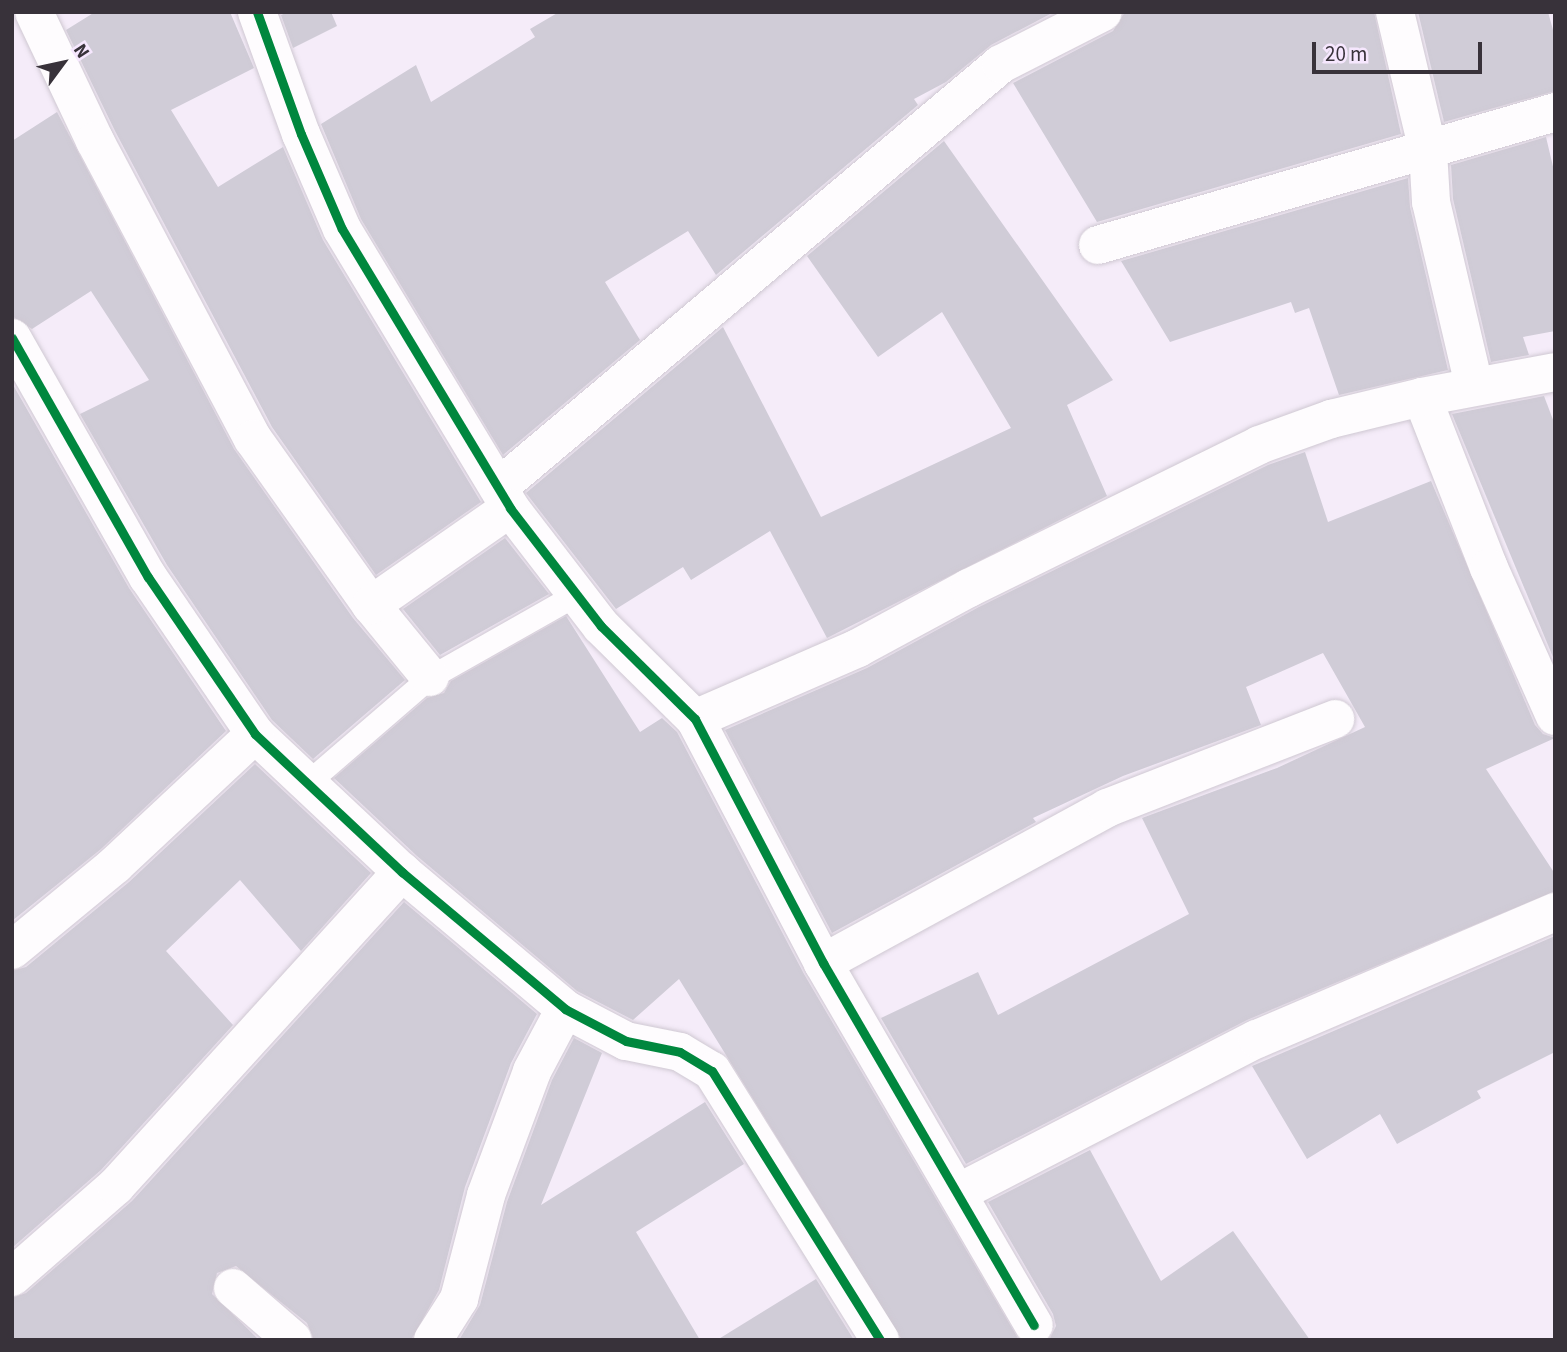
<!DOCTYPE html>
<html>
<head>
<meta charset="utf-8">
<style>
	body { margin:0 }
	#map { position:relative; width:1567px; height:1352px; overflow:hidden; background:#f5ecf9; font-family:"Source Sans 3",sans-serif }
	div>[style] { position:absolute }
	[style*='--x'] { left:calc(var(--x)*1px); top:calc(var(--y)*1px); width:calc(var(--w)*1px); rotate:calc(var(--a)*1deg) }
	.building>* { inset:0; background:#d0ccd7 }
	.roads { filter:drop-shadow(0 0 2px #cfc8d2) drop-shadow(0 0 2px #cfc8d2) }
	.service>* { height:23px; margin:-11.5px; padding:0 11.5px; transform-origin:11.5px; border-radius:11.5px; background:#fefcfe }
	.minor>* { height:38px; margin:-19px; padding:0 19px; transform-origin:19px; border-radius:19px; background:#fefcfe }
	.cycleway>* { height:9px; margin:-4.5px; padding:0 4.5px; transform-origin:4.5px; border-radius:4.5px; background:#00873e }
	span { translate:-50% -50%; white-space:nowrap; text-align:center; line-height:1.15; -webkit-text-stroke:6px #f6e7fe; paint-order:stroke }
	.frame { position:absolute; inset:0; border:14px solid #38323a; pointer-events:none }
	.north { position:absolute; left:28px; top:28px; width:70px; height:70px; -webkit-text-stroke:5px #f6e7fe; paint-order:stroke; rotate:57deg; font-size:19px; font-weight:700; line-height:28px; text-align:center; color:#38323a }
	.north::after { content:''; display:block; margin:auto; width:24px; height:32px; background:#38323a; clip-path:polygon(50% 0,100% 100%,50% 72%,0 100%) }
	.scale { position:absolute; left:1312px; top:42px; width:170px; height:32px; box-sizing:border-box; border:4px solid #38323a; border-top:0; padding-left:9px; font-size:21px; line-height:24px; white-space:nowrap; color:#38323a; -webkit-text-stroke:5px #f6e7fe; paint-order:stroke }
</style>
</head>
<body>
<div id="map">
	<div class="building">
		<div style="clip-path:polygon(95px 12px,230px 12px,254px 68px,171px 110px,218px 187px,283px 147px,323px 240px,481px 502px,376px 575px,272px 427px,115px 131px,66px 30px)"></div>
		<div style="clip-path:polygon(288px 12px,331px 12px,337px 26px,293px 48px,281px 15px)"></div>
		<div style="clip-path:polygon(559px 12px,1054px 12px,991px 45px,946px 82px,914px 99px,918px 105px,716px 275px,688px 231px,605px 282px,640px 340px,503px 455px,361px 219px,321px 124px,416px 65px,431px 102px,535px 37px,530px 29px)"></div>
		<div style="clip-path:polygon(1125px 12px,1374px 12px,1401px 134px,1097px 222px,1013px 83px,1113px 31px)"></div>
		<div style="clip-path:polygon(1418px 12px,1548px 12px,1555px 37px,1555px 91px,1444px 122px)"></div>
		<div style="clip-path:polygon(57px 112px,234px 449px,353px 618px,405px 680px,313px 759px,272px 720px,167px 565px,80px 414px,149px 380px,91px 291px,32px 329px,12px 316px,12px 141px)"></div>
		<div style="clip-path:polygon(1546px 137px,1555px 175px,1555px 331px,1523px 337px,1529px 355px,1491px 362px,1453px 199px,1451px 165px)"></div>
		<div style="clip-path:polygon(944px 141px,1113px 380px,1067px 405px,1107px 496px,827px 638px,770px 531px,691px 580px,683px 567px,616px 609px,526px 493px,723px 327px,821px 517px,1011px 428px,942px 312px,878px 357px,807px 256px)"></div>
		<div style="clip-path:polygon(1408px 178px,1410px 207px,1448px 370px,1339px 395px,1309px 308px,1295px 313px,1291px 302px,1170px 342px,1121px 261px)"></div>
		<div style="clip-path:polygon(12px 383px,129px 588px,226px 731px,101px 849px,12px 921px)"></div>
		<div style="clip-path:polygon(1544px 396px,1555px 425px,1555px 662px,1452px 414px)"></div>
		<div style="clip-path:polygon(1305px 452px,1328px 522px,1431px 481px,1535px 725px,1543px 734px,1555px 738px,1486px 769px,1555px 874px,1555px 891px,1247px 1020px,966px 1164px,881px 1018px,978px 972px,998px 1015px,1189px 914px,1142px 818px,1277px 768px,1365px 727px,1323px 653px,1246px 687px,1261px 725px,1123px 776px,1033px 818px,1036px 822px,832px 933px,725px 730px,867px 668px,979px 607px,1268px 465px)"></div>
		<div style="clip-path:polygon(505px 538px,549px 594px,440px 655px,403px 609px)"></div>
		<div style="clip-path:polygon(566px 616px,640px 732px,662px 718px,677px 732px,804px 974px,1019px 1340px,902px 1340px,679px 979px,633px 1020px,577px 991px,417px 856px,334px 778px,427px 698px,444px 693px,451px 681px)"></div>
		<div style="clip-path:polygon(255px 764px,371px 873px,301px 951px,240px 880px,166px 951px,233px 1025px,101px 1170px,12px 1248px,12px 971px,26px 967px,129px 882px)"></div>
		<div style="clip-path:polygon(404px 902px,537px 1014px,511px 1063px,465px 1187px,439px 1290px,411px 1340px,314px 1340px,307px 1323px,236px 1266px,217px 1273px,212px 1294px,259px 1340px,12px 1340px,12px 1298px,26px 1293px,132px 1201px)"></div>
		<div style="clip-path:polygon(1555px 936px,1555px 1052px,1477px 1091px,1481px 1098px,1397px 1144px,1380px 1114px,1307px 1159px,1252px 1066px)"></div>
		<div style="clip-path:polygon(574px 1038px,602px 1053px,541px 1205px,705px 1102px,744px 1164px,636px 1232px,700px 1340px,459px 1340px,480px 1305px,507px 1202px,552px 1080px)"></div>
		<div style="clip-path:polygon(1090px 1150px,1161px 1281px,1233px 1231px,1310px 1340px,1049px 1340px,1056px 1326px,1053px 1314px,988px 1202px)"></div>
		<div style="clip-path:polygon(816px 1279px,854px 1340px,717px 1340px)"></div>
	</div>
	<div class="roads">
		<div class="service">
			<div style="--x:307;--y:783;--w:162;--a:-40.8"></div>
			<div style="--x:430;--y:677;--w:169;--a:-29.5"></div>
		</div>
		<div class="minor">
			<div style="--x:34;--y:12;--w:143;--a:64.7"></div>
			<div style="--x:95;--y:141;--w:337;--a:62.1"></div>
			<div style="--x:253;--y:439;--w:204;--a:54.6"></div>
			<div style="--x:371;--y:605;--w:93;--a:50.7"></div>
			<div style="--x:257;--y:12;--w:130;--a:70.2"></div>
			<div style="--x:301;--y:134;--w:103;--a:66.7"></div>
			<div style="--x:342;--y:229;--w:326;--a:58.9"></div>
			<div style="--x:510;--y:508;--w:149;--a:52.4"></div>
			<div style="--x:601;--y:626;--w:132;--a:44.7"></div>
			<div style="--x:695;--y:719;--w:276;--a:62.3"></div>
			<div style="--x:823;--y:963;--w:419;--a:59.8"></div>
			<div style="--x:1395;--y:12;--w:143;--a:76.6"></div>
			<div style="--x:1428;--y:151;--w:51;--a:86.6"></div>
			<div style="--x:1431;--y:202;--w:189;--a:76.8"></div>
			<div style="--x:1098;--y:245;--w:476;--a:-16.2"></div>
			<div style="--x:12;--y:338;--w:275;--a:60.4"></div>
			<div style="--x:148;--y:577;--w:190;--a:55.7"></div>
			<div style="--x:255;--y:734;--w:202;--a:43.2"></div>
			<div style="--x:402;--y:872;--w:213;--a:40"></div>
			<div style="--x:565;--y:1009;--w:69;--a:27.7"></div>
			<div style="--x:626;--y:1041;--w:55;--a:11.5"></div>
			<div style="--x:680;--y:1052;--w:37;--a:31"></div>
			<div style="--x:712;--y:1071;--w:317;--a:58"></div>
			<div style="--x:1422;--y:397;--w:184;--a:68.6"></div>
			<div style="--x:1489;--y:568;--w:162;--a:66"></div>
			<div style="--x:499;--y:487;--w:656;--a:-40.12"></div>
			<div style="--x:1001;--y:64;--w:114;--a:-27"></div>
			<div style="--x:371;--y:605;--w:169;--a:-34.9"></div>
			<div style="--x:695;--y:719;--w:178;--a:-23.5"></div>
			<div style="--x:858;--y:648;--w:126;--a:-28.4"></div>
			<div style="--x:969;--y:588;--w:323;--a:-26.2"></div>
			<div style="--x:1259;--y:445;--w:77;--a:-19.9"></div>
			<div style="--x:1331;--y:419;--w:94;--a:-13.6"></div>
			<div style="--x:1422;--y:397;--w:135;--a:-10.6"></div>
			<div style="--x:12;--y:950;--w:134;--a:-39.5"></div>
			<div style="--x:115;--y:865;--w:192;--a:-43.1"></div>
			<div style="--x:823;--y:963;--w:324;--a:-28.6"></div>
			<div style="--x:1107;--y:808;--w:245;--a:-21.3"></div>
			<div style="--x:958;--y:1193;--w:336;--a:-27.3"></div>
			<div style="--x:1257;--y:1039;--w:324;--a:-23.1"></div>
			<div style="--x:12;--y:1277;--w:138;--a:-41.2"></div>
			<div style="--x:116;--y:1186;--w:425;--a:-47.7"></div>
			<div style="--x:233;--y:1288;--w:79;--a:40.9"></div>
			<div style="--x:433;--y:1340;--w:49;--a:-57.6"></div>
			<div style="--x:459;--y:1299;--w:107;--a:-75.4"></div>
			<div style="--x:486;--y:1195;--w:132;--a:-69.6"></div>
			<div style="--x:532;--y:1071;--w:70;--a:-62"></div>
		</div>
	</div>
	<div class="cycleway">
		<div style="--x:257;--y:12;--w:130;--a:70.2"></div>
		<div style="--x:301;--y:134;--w:103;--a:66.7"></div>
		<div style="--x:342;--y:229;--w:326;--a:58.9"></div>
		<div style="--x:510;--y:508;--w:149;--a:52.4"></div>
		<div style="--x:601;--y:626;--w:132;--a:44.7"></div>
		<div style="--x:695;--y:719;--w:276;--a:62.3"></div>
		<div style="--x:823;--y:963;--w:419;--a:59.8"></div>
		<div style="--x:12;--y:338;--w:275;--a:60.4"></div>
		<div style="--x:148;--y:577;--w:190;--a:55.7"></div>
		<div style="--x:255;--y:734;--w:202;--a:43.2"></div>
		<div style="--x:402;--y:872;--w:213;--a:40"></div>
		<div style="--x:565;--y:1009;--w:69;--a:27.7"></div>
		<div style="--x:626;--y:1041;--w:55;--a:11.5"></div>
		<div style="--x:680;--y:1052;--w:37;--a:31"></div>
		<div style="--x:712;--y:1071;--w:317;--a:58"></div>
	</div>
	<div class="frame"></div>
	<div class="north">N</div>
	<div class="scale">20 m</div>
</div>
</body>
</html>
